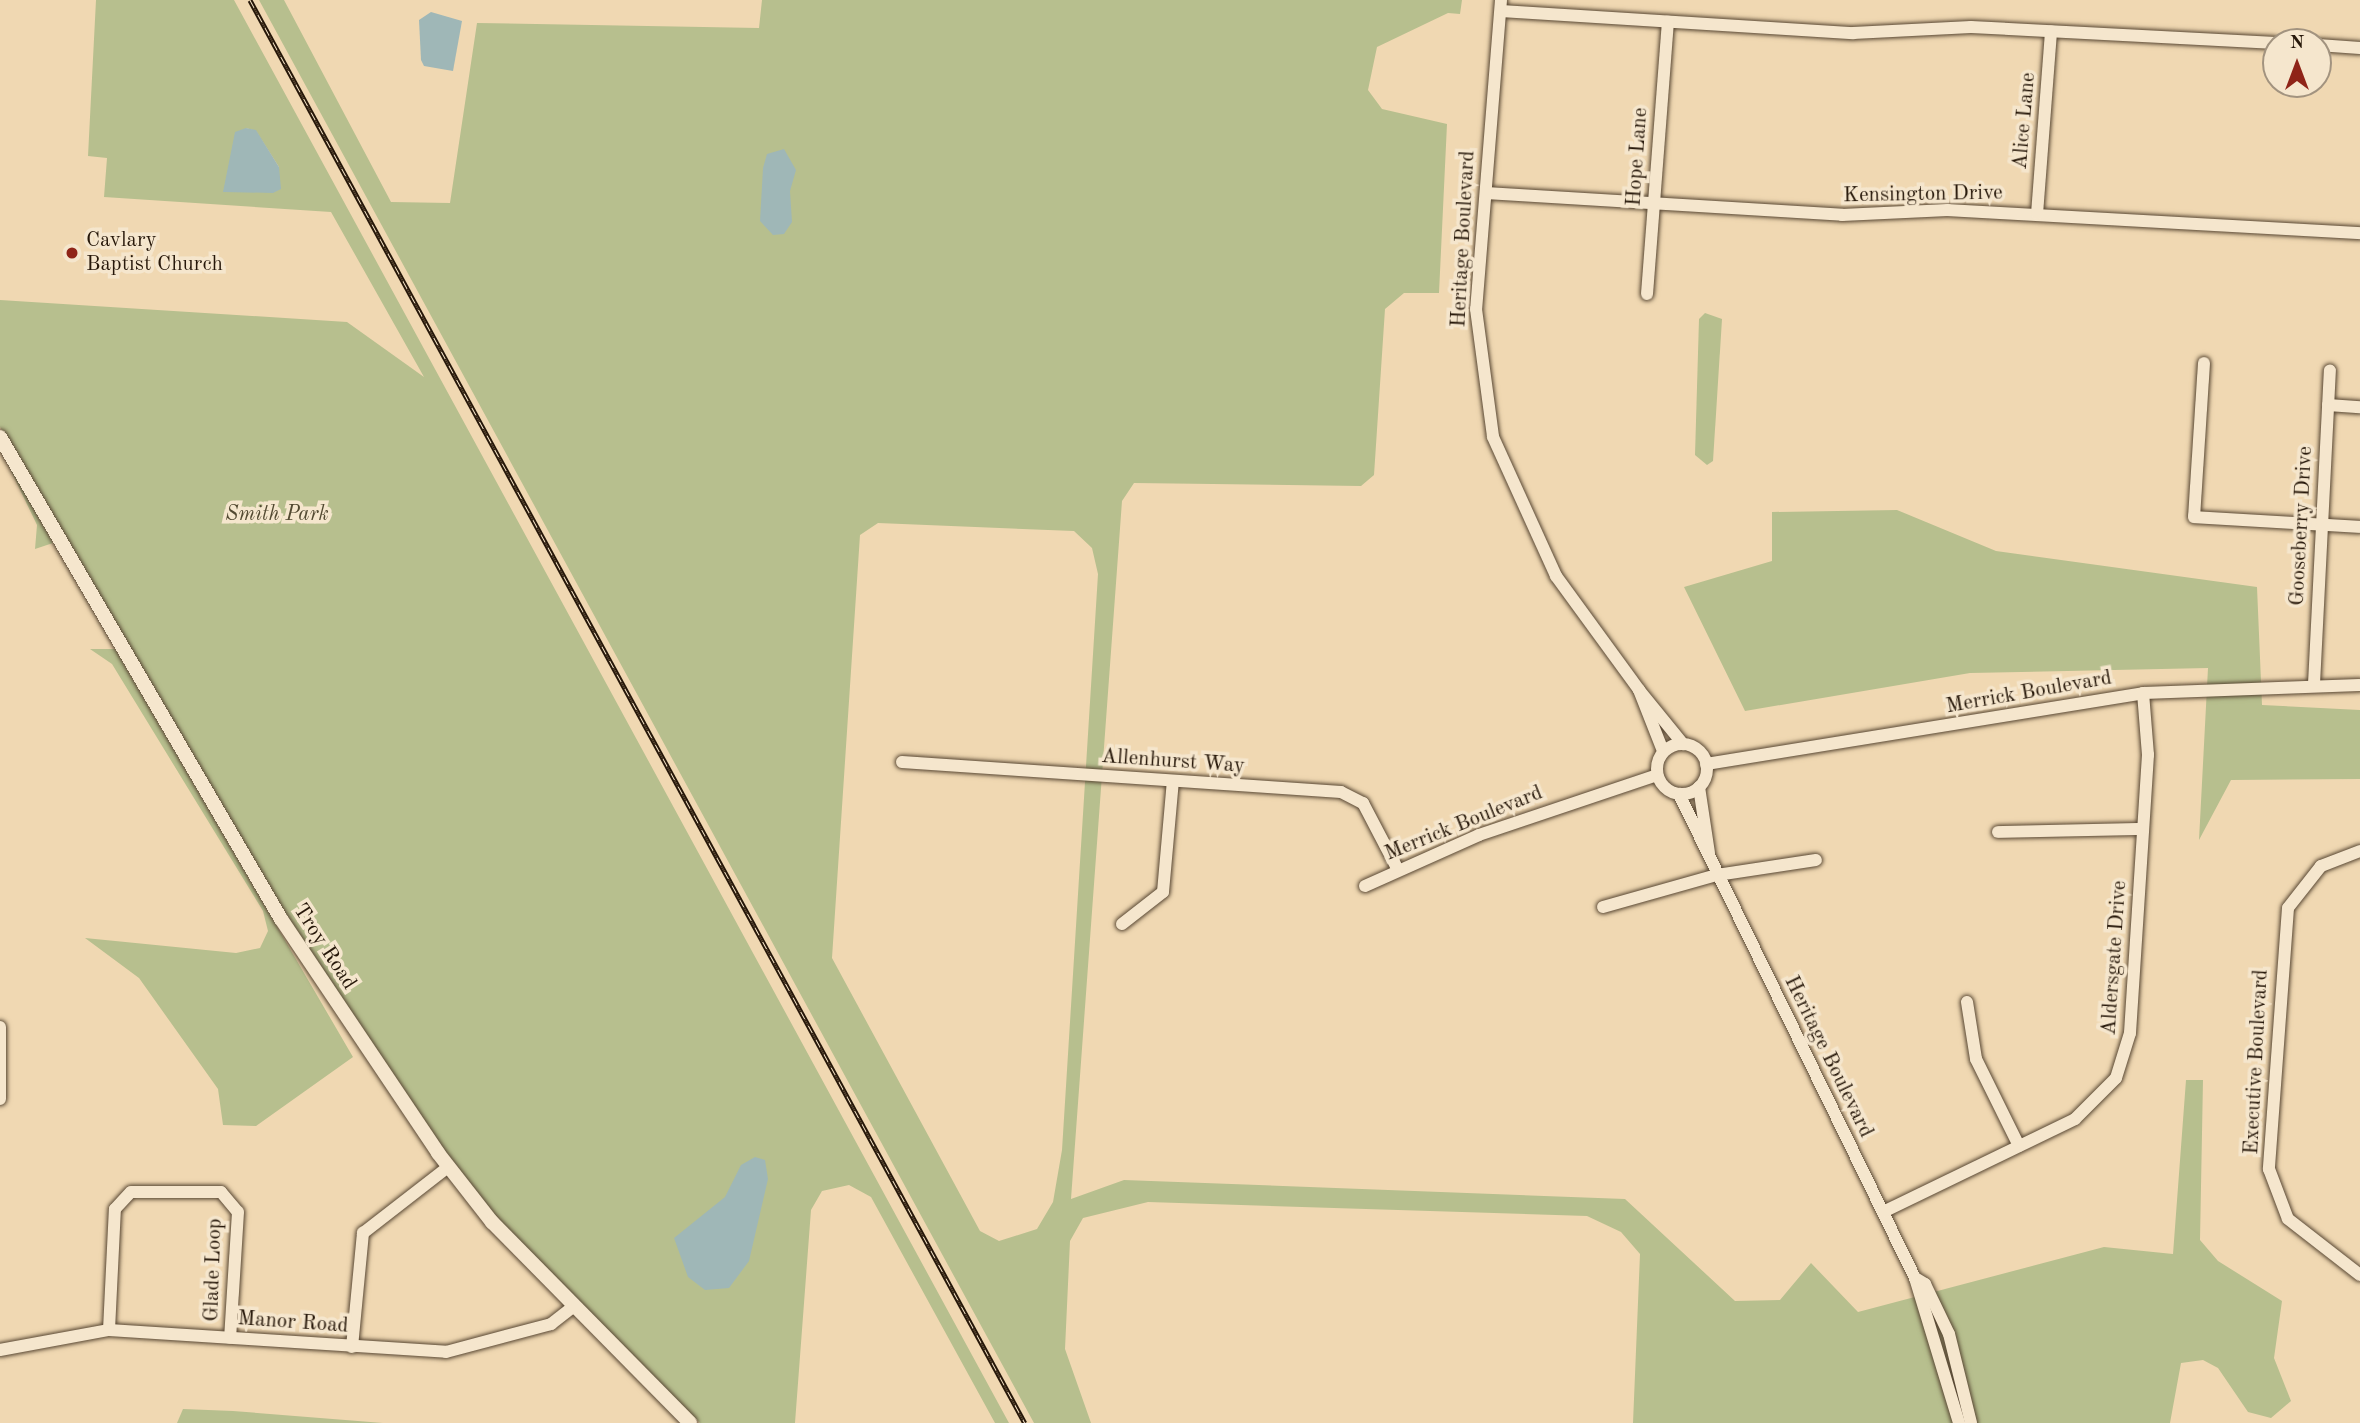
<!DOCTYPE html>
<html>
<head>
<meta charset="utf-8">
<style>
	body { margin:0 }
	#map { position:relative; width:2360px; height:1423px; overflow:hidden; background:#f0d8b2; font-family:"Old Standard TT",serif }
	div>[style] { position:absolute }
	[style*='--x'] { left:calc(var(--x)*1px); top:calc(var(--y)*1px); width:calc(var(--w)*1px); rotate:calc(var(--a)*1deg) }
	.green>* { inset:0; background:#b7bf8e }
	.water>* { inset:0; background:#9fb7b7 }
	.roads { filter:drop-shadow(0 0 2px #584733) drop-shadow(0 0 2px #584733) }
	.minor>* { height:12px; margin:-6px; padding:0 6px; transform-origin:6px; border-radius:6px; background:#f5e6cd }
	.minor>.ring { margin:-6px; padding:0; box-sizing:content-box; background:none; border:12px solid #f5e6cd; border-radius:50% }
	.tertiary>* { height:14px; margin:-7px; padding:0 7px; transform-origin:7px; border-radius:7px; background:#f5e6cd }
	.rail>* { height:5px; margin-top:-2.5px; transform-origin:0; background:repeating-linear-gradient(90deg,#f5e6cd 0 8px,#261709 0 16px); box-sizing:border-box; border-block:2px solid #261709 }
	.dots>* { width:19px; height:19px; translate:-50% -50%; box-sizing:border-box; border:4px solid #f5e6cd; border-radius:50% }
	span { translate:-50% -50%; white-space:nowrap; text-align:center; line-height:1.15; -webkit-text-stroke:7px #f5e6cd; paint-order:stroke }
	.street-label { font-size:21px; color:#261709 }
	.poi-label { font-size:21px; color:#261709 }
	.left { translate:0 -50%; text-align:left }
	.park-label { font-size:21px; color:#524931; font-style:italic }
	.north { position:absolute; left:2262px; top:28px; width:70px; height:70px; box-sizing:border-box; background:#f5e6cd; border:2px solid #a2937f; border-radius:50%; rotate:0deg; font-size:19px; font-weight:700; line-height:28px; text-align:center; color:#261709 }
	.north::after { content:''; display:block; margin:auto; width:24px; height:32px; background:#8f2418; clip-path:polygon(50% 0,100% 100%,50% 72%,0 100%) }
</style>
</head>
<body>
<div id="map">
	<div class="green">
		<div style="clip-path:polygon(evenodd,96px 0,234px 0,1009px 1423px,995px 1423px,871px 1197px,849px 1185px,822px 1191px,811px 1210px,795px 1423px,700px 1423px,469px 1191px,316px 968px,0 427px,0 300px,347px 322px,424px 377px,331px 212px,104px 197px,107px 158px,88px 156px,96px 0,246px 128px,256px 131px,279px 167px,260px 192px,250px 189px,246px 128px)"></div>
		<div style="clip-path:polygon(evenodd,259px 0,284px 0,391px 202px,450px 203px,477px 23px,759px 28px,762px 0,1462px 0,1460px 14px,1448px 13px,1377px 47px,1368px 90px,1382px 109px,1447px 124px,1439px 293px,1404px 293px,1385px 309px,1374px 475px,1361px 486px,1134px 483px,1122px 501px,1071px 1199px,1124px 1180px,1625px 1199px,1735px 1301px,1780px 1300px,1811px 1263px,1858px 1312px,2104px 1247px,2173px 1254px,2186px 1080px,2203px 1080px,2200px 1240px,2218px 1261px,2282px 1301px,2274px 1358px,2291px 1401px,2271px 1418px,2248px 1412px,2218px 1368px,2203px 1360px,2181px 1363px,2170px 1423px,1633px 1423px,1640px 1254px,1621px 1232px,1587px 1216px,1148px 1202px,1083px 1218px,1070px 1241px,1065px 1349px,1091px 1423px,1034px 1423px,259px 0,878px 523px,1074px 531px,1092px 548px,1098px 574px,1062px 1150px,1053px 1202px,1037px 1229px,999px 1241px,980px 1231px,832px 958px,860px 535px,878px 523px)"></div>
		<div style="clip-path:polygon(1705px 313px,1722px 319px,1713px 461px,1707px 465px,1695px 455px,1699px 319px)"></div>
		<div style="clip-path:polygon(0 448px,53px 543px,35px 549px,37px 525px)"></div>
		<div style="clip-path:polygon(1897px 510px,1996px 551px,2257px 587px,2262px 705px,2360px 710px,2360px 779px,2231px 780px,2199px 840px,2208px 668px,1970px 673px,1745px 711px,1684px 587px,1772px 561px,1772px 512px)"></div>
		<div style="clip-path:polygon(90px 649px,115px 649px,353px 1057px,256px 1126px,223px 1125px,218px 1089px,139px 978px,85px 938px,236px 953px,260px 948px,268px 931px,263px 911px,112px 664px)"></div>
		<div style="clip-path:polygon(183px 1409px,233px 1411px,383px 1423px,177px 1423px)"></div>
	</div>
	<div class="water">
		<div style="clip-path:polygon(431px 12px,462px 21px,453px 71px,424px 66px,421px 60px,419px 20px)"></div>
		<div style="clip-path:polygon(246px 128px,256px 130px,279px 167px,281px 189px,273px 193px,223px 192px,235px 132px)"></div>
		<div style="clip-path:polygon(784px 149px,796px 170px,790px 191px,792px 222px,784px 234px,773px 235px,760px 221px,763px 168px,767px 154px)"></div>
		<div style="clip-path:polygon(755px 1157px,765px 1160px,768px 1179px,749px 1261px,729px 1288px,705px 1290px,688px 1277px,674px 1238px,725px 1197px,741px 1165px)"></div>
	</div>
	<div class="roads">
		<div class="minor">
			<div style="--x:1501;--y:0;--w:310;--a:94.6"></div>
			<div style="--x:1476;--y:309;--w:129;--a:82.4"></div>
			<div style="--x:1493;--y:437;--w:153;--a:65.6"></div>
			<div style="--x:1556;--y:576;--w:141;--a:53.9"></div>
			<div style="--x:1501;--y:11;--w:353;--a:3.6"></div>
			<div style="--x:1853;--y:33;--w:118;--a:-2.9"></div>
			<div style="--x:1971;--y:27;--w:305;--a:3"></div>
			<div style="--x:2318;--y:45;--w:42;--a:4.1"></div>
			<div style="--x:1486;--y:193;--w:357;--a:3.5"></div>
			<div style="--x:1842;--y:215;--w:106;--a:-2.7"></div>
			<div style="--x:1948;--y:210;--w:413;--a:3.2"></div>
			<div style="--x:2037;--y:214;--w:183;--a:-85.6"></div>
			<div style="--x:1647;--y:294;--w:273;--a:-85.6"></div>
			<div style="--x:2204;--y:363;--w:154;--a:93.7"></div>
			<div style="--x:2194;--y:517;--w:166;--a:3.4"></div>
			<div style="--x:2328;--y:405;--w:32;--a:4"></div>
			<div style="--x:2314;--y:684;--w:314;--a:-87.1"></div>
			<div class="ring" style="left:1657px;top:744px;width:38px;height:38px"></div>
			<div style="--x:1663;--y:751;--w:66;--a:-111.5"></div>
			<div style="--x:1639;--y:690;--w:70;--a:50.8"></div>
			<div style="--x:902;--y:762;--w:440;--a:3.9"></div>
			<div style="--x:1341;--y:792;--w:25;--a:27"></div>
			<div style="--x:1363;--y:803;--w:76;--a:62.4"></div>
			<div style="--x:1706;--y:764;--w:443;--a:-9.2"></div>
			<div style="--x:2143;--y:693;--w:217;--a:-2.1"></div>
			<div style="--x:1699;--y:787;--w:67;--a:81.4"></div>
			<div style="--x:1679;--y:794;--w:538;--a:64.01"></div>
			<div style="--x:1915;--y:1278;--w:152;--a:73.1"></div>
			<div style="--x:1998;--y:832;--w:145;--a:-1.2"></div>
			<div style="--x:2360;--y:851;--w:42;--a:159"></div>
			<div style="--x:2321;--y:866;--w:53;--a:128.2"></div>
			<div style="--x:2288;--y:908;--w:262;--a:94.2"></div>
			<div style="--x:2269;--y:1169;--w:53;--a:69.2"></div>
			<div style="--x:2288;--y:1219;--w:91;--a:37.9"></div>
			<div style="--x:1365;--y:886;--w:125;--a:-24.1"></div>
			<div style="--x:1479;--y:835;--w:188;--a:-18.6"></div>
			<div style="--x:1603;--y:907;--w:118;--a:-15.7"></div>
			<div style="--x:1717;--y:875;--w:100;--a:-8.6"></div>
			<div style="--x:1122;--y:924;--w:52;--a:-38"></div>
			<div style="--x:1163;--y:892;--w:111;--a:-84.9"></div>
			<div style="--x:1967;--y:1002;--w:58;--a:81"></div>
			<div style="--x:1976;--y:1059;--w:97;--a:63.7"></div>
			<div style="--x:0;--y:1027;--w:72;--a:90"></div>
			<div style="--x:1883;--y:1212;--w:213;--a:-25.8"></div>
			<div style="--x:2075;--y:1119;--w:58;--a:-45"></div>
			<div style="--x:2116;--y:1078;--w:47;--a:-72.7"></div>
			<div style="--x:2130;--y:1033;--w:279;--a:-86.3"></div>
			<div style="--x:2148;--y:755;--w:62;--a:-94.6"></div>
			<div style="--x:1915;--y:1278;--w:12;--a:31"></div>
			<div style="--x:1925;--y:1284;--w:55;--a:64.4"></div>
			<div style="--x:1949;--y:1334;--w:92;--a:76.1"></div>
			<div style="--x:109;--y:1330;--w:121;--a:-87.2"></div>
			<div style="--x:115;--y:1209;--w:23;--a:-47"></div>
			<div style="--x:131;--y:1192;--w:90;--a:0"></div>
			<div style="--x:221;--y:1192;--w:26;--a:50"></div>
			<div style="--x:238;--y:1212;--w:126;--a:93.6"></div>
			<div style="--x:352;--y:1347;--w:115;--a:-84.5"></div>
			<div style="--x:363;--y:1233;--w:108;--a:-37.8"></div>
			<div style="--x:0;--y:1350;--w:111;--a:-10.4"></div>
			<div style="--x:109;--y:1330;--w:338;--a:3.7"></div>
			<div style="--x:446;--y:1352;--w:109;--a:-14.9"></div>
			<div style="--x:551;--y:1324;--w:29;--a:-38"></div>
		</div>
		<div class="tertiary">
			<div style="--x:0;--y:437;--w:558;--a:59.76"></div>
			<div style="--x:281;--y:919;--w:282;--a:56.1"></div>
			<div style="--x:438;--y:1153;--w:88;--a:52"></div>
			<div style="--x:492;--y:1222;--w:282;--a:45.4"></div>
		</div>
	</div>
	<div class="rail">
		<div style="--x:250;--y:0;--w:1620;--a:61.43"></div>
	</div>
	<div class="dots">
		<div style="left:72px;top:253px;background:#8f2418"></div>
	</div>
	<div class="street-label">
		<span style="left:2025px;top:121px;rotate:-85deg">Alice Lane</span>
		<span style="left:1638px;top:157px;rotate:-86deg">Hope Lane</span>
		<span style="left:1923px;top:195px;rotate:-1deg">Kensington Drive</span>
		<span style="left:1464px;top:239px;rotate:-87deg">Heritage Boulevard</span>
		<span style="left:2302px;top:526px;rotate:-87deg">Gooseberry Drive</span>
		<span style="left:2029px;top:693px;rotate:-10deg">Merrick Boulevard</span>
		<span style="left:1173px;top:762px;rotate:4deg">Allenhurst Way</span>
		<span style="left:1464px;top:824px;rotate:-22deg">Merrick Boulevard</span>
		<span style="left:324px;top:947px;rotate:57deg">Troy Road</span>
		<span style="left:2115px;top:958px;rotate:-86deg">Aldersgate Drive</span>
		<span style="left:1828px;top:1057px;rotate:64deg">Heritage Boulevard</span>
		<span style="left:2257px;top:1062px;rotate:-87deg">Executive Boulevard</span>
		<span style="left:214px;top:1270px;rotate:-88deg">Glade Loop</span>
		<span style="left:293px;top:1323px;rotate:4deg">Manor Road</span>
	</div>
	<div class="poi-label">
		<span class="left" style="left:86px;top:253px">Cavlary<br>Baptist Church</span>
	</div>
	<div class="park-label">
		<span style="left:277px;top:515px">Smith Park</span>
	</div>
	<div class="north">N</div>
</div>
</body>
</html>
